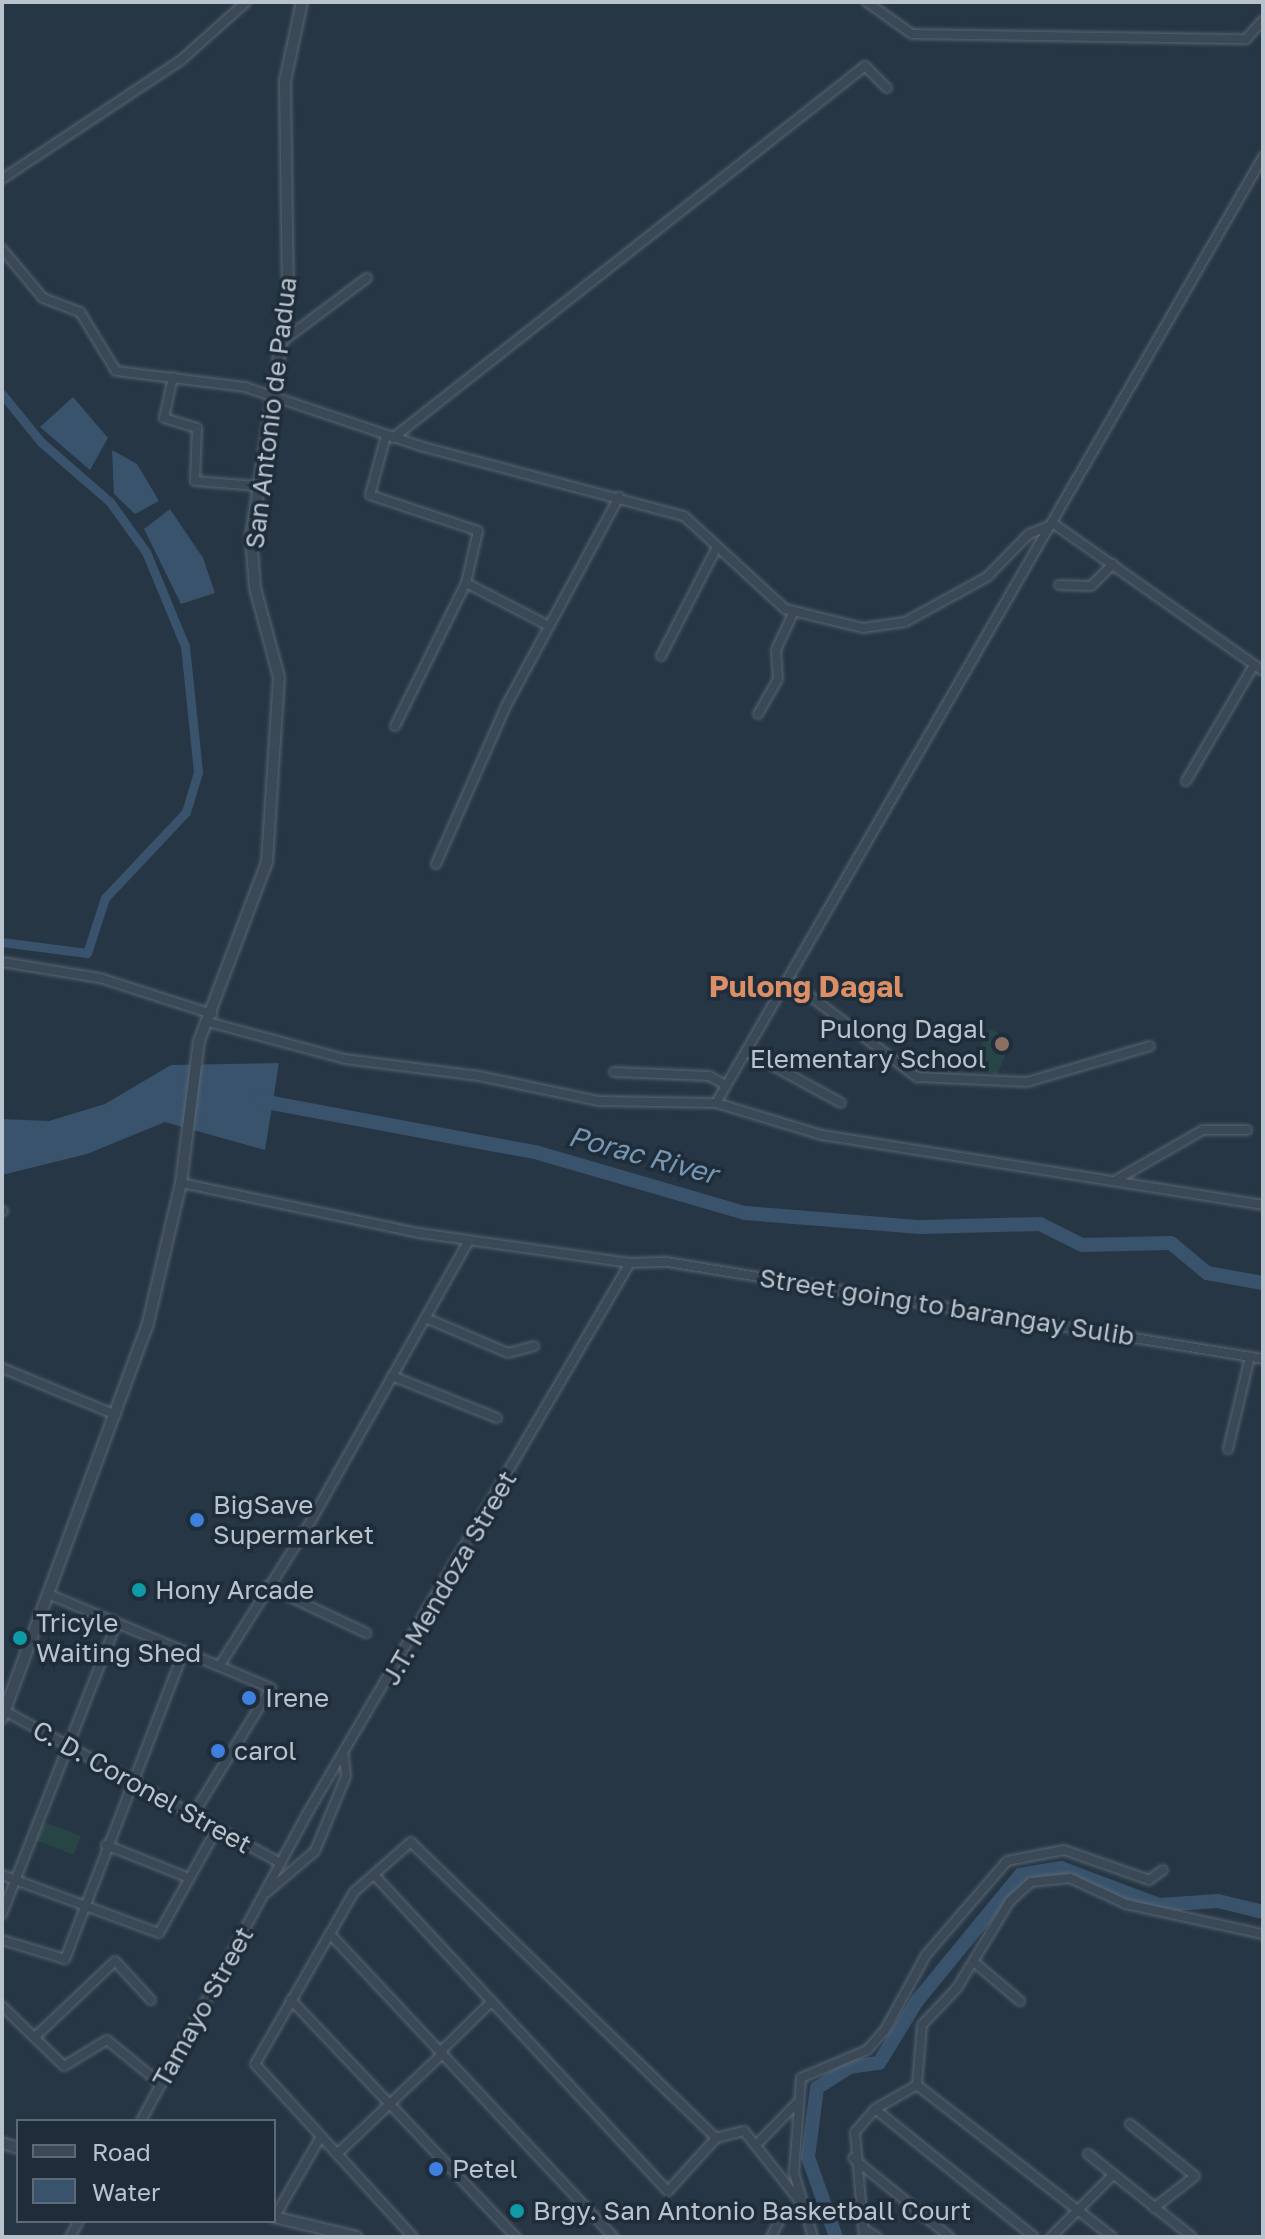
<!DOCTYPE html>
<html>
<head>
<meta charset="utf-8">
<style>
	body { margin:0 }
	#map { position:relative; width:1265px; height:2239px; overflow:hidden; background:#263645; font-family:"Golos Text",sans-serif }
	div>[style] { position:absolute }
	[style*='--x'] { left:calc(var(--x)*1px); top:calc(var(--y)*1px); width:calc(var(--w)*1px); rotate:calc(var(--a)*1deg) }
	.green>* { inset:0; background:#284546 }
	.water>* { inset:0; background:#39536d }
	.canal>* { height:9px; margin:-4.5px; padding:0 4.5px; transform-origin:4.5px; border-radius:4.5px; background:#39536d }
	.river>* { height:14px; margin:-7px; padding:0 7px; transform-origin:7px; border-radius:7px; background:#39536d }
	.roads { filter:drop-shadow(0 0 2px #596672) drop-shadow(0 0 2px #596672) }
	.minor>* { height:8px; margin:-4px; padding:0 4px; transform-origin:4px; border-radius:4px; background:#3b4855 }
	.tertiary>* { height:10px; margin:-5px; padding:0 5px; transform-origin:5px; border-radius:5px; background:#3b4855 }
	.dots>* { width:22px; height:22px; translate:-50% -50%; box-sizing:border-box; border:4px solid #1f2d3a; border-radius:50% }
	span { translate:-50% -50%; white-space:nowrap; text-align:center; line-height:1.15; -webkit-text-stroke:7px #1f2d3a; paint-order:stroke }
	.street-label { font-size:26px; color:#b9c3ce }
	.poi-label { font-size:26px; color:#b9c3ce }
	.right { translate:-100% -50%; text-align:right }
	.left { translate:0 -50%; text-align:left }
	.water-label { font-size:28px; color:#7796b2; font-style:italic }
	.quarter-label { font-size:30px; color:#dc8e66; font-weight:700 }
	.frame { position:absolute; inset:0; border:4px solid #b9c3ce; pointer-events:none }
	.legend { position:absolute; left:16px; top:2119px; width:260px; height:104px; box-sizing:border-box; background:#1f2d3a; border:2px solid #5d6975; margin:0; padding:10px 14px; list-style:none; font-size:24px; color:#b9c3ce }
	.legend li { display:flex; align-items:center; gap:16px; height:40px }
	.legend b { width:40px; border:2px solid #5d6975 }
</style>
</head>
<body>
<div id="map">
	<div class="green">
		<div style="clip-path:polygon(988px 1029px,1012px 1038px,997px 1075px,974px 1066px)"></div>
		<div style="clip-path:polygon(42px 1821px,81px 1836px,74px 1855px,35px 1840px)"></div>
	</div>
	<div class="water">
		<div style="clip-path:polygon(73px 397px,108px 438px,90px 470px,40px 427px)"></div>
		<div style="clip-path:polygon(112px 450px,137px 464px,159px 501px,135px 514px,114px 494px)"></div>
		<div style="clip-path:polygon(170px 509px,203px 558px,215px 593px,181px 604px,144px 529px)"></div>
		<div style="clip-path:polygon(279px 1063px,265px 1150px,165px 1122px,87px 1154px,2px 1175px,2px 1119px,49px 1121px,105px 1104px,171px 1065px)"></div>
	</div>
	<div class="canal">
		<div style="--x:2;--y:394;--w:62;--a:50.9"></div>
		<div style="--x:41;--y:442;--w:91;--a:41"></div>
		<div style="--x:110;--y:502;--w:62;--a:54.2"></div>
		<div style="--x:146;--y:552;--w:102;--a:67.5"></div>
		<div style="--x:185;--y:646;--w:127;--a:84.1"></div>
		<div style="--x:198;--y:772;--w:42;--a:106.7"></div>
		<div style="--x:186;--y:812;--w:118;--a:133.3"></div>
		<div style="--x:105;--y:898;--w:58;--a:108.1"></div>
		<div style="--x:87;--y:953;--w:86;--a:-172.6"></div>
	</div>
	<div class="river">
		<div style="--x:256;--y:1100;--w:284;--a:10.6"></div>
		<div style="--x:535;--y:1152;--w:219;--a:16.2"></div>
		<div style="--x:745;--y:1213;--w:176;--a:4.6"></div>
		<div style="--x:920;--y:1227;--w:120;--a:-1.4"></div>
		<div style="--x:1040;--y:1224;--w:47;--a:26.6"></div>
		<div style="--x:1082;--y:1245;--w:89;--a:-1.3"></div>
		<div style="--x:1171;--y:1243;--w:47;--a:39.8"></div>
		<div style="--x:1207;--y:1273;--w:57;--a:10.1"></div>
		<div style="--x:836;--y:2237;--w:85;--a:-109.3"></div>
		<div style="--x:808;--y:2157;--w:70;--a:-82.6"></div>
		<div style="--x:817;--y:2088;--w:38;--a:-33"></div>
		<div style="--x:849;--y:2067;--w:30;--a:-8"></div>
		<div style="--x:879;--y:2063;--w:73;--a:-58.5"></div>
		<div style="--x:917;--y:2001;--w:163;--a:-50.7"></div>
		<div style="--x:1020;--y:1875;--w:42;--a:-9.7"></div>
		<div style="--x:1061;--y:1868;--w:105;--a:20.7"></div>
		<div style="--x:1159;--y:1905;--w:59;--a:-3.9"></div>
		<div style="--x:1218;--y:1901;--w:46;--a:13.7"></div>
	</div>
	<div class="roads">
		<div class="minor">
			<div style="--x:867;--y:2;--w:55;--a:35.4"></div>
			<div style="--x:912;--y:34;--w:334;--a:0.9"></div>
			<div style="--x:1246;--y:39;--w:25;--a:-48"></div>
			<div style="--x:2;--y:179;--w:215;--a:-33.6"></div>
			<div style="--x:181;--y:60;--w:87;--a:-41.7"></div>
			<div style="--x:2;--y:249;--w:64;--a:50.1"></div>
			<div style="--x:43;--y:298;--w:40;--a:21"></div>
			<div style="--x:80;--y:312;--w:69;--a:58.6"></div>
			<div style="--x:116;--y:371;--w:130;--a:7.1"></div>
			<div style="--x:245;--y:387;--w:185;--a:18.6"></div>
			<div style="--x:420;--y:446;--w:273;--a:14.9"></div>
			<div style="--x:684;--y:516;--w:137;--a:42.6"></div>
			<div style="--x:785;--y:609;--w:80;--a:13.7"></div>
			<div style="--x:863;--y:628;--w:42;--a:-8.1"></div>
			<div style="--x:905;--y:622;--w:94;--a:-28.8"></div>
			<div style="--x:987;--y:577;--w:60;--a:-45.7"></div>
			<div style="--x:1029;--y:534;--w:27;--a:-22"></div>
			<div style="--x:1054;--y:524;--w:256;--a:35.1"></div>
			<div style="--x:279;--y:344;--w:110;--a:-36.9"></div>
			<div style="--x:173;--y:377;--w:42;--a:102.4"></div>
			<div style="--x:164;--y:418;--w:34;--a:17"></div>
			<div style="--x:197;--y:428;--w:53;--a:92.2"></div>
			<div style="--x:195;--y:481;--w:62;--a:4.6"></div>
			<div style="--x:386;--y:436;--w:61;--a:105.2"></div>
			<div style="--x:370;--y:495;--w:114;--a:18.4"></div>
			<div style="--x:478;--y:531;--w:53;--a:103"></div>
			<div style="--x:393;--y:438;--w:601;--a:-38.24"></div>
			<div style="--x:865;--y:66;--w:31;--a:45"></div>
			<div style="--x:1059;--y:585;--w:32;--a:2"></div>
			<div style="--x:1091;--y:586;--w:31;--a:-45"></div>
			<div style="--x:661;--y:656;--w:120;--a:-62.8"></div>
			<div style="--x:758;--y:714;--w:40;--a:-60.3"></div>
			<div style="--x:778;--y:679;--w:29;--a:-94"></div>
			<div style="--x:776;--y:650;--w:43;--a:-65.2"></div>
			<div style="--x:395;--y:726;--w:160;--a:-63.6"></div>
			<div style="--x:466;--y:583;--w:93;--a:27.4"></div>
			<div style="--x:1186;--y:781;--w:134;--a:-59.6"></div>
			<div style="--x:436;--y:864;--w:173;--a:-66.1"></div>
			<div style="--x:506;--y:706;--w:238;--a:-61.6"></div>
			<div style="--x:2;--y:962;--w:99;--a:9.3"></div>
			<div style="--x:100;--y:978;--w:118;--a:17.8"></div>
			<div style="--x:789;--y:980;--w:161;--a:37.2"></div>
			<div style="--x:917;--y:1077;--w:110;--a:2.6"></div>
			<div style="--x:1027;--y:1082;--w:128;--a:-16.3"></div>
			<div style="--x:208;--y:1022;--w:142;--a:15.1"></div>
			<div style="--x:345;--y:1059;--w:135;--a:7.2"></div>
			<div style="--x:479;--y:1076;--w:123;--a:11.8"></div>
			<div style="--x:599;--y:1101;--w:117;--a:1"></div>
			<div style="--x:716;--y:1103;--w:111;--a:16.8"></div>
			<div style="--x:822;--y:1135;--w:447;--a:9"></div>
			<div style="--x:746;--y:1051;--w:108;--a:28.7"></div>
			<div style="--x:614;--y:1072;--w:95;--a:2.4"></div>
			<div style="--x:709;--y:1076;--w:19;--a:28"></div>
			<div style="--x:716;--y:1103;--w:1093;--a:-59.96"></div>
			<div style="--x:1116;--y:1180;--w:100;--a:-29.9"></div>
			<div style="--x:1203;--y:1130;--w:44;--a:0"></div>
			<div style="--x:181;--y:1183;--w:243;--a:11.9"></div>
			<div style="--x:419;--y:1233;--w:213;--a:8.1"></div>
			<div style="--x:630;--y:1263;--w:37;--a:-2"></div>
			<div style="--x:667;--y:1262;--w:604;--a:9.24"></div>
			<div style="--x:2;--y:1211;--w:1;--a:0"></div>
			<div style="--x:428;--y:1319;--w:87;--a:23"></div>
			<div style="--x:508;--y:1353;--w:27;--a:-15"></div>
			<div style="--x:2;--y:1368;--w:123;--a:22.4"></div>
			<div style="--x:392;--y:1376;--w:113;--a:21.8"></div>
			<div style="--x:1228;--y:1449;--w:95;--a:-76.6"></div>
			<div style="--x:267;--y:1586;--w:110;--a:25.4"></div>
			<div style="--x:53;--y:1596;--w:237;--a:22.9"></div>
			<div style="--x:271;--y:1688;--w:147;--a:121.6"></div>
			<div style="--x:220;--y:1665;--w:165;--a:-57.7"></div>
			<div style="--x:308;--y:1526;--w:328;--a:-60.6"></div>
			<div style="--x:5;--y:1711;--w:314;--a:28.9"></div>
			<div style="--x:106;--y:1845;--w:89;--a:21.7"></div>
			<div style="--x:2;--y:1875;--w:167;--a:20.3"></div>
			<div style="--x:159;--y:1933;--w:119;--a:-60.9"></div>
			<div style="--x:375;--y:1876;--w:430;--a:47.1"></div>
			<div style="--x:668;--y:2191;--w:72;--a:-47.8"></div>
			<div style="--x:716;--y:2138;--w:425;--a:-135.9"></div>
			<div style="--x:411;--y:1842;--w:76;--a:138.7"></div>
			<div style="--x:354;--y:1892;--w:198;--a:119.9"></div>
			<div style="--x:255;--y:2064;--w:234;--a:47.6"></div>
			<div style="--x:267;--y:1892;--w:63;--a:-40.5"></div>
			<div style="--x:315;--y:1851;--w:81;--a:-67.5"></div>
			<div style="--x:346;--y:1776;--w:19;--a:-96"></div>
			<div style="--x:2;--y:1914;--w:311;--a:-68.5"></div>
			<div style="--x:330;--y:1934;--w:415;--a:46.9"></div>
			<div style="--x:2;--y:1940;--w:66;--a:16.8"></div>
			<div style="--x:65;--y:1959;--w:328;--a:-68.9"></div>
			<div style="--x:975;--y:1963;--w:59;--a:40.2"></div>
			<div style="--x:291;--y:2000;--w:327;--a:46.5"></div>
			<div style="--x:2;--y:2006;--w:86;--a:44.1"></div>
			<div style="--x:64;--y:2066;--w:50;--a:-31.2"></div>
			<div style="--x:107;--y:2040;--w:70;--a:39.2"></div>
			<div style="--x:35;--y:2037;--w:110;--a:-43.5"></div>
			<div style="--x:115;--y:1961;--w:53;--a:47.3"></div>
			<div style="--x:441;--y:2051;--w:71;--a:-44.4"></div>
			<div style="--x:917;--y:2085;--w:60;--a:-85.2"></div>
			<div style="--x:922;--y:2025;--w:51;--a:-46.6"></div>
			<div style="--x:957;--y:1988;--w:102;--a:-58.7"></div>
			<div style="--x:1010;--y:1901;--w:28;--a:-42"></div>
			<div style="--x:1031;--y:1882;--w:39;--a:-6"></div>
			<div style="--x:1070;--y:1878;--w:62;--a:24.9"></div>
			<div style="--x:1126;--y:1904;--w:140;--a:12.4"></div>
			<div style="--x:917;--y:2085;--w:247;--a:37.9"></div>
			<div style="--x:875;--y:2109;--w:204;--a:38.8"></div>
			<div style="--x:141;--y:2121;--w:349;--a:-61.6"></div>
			<div style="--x:307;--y:1814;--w:639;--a:-59.62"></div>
			<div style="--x:1130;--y:2124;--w:83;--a:38.7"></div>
			<div style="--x:1195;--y:2176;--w:52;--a:142"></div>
			<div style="--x:716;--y:2138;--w:29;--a:-14"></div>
			<div style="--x:744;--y:2131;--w:92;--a:51.6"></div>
			<div style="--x:759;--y:2142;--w:53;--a:-45.8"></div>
			<div style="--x:337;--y:2154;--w:146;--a:-43.6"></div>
			<div style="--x:1088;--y:2154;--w:133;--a:38.6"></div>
			<div style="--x:853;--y:2158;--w:125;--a:39.2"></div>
			<div style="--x:274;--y:2218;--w:92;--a:-60.1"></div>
			<div style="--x:865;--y:2230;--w:14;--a:30"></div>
			<div style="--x:70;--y:2237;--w:18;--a:-61"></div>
			<div style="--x:771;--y:2237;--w:27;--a:-63"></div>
			<div style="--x:783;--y:2213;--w:20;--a:0"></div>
			<div style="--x:813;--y:2237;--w:67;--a:-106.5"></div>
			<div style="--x:794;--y:2173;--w:95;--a:-85.8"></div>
			<div style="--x:801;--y:2078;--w:72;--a:-23"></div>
			<div style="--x:867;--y:2050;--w:27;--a:-48"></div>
			<div style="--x:885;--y:2030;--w:85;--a:-61.3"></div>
			<div style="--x:926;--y:1955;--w:124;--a:-49.2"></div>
			<div style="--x:1007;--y:1861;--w:58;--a:-10.9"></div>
			<div style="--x:1064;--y:1850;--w:90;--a:19.4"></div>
			<div style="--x:1149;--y:1880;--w:17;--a:-36"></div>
			<div style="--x:864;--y:2237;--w:105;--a:-94.9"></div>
			<div style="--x:855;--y:2132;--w:30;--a:-49"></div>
			<div style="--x:875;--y:2109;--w:48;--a:-29.7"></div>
			<div style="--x:1051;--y:2237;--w:86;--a:-45"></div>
		</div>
		<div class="tertiary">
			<div style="--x:2;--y:1718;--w:417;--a:-69.7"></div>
			<div style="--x:147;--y:1327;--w:148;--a:-76.7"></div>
			<div style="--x:181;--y:1183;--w:143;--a:-82.8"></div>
			<div style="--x:199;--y:1041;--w:191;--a:-69.2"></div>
			<div style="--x:267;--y:862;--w:185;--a:-86.3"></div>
			<div style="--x:279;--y:677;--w:92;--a:-105.1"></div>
			<div style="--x:255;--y:588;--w:51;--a:-94.5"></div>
			<div style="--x:251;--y:537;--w:242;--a:-81.2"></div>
			<div style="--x:288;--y:298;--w:217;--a:-90.8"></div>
			<div style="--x:285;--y:81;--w:81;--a:-77.9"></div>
			<div style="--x:2;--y:2143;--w:17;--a:17"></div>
			<div style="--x:274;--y:2217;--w:85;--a:13.5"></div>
		</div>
	</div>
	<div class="dots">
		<div style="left:1002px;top:1044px;background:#8d6e63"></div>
		<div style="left:197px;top:1520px;background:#3f7fe0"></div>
		<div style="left:139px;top:1590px;background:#0f9aa8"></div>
		<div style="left:20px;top:1638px;background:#0f9aa8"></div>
		<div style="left:249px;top:1698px;background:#3f7fe0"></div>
		<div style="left:218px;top:1751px;background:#3f7fe0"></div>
		<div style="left:436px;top:2169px;background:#3f7fe0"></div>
		<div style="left:517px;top:2211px;background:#0f9aa8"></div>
	</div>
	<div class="street-label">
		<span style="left:271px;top:413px;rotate:-83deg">San Antonio de Padua</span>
		<span style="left:947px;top:1307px;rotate:9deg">Street going to barangay Sulib</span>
		<span style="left:449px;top:1578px;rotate:-60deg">J.T. Mendoza Street</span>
		<span style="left:142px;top:1787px;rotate:29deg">C. D. Coronel Street</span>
		<span style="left:203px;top:2007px;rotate:-61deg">Tamayo Street</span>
	</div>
	<div class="poi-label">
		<span class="right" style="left:986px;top:1044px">Pulong Dagal<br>Elementary School</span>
		<span class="left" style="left:213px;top:1520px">BigSave<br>Supermarket</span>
		<span class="left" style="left:155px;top:1590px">Hony Arcade</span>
		<span class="left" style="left:36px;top:1638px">Tricyle<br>Waiting Shed</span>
		<span class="left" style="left:265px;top:1698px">Irene</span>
		<span class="left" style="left:234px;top:1751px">carol</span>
		<span class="left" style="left:452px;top:2169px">Petel</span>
		<span class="left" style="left:533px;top:2211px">Brgy. San Antonio Basketball Court</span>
	</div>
	<div class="water-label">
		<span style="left:643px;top:1155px;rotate:15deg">Porac River</span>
	</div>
	<div class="quarter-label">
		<span style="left:806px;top:986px">Pulong Dagal</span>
	</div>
	<div class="frame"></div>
	<ul class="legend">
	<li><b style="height:10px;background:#3b4855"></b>Road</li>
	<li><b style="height:22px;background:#39536d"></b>Water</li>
	</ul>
</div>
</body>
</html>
